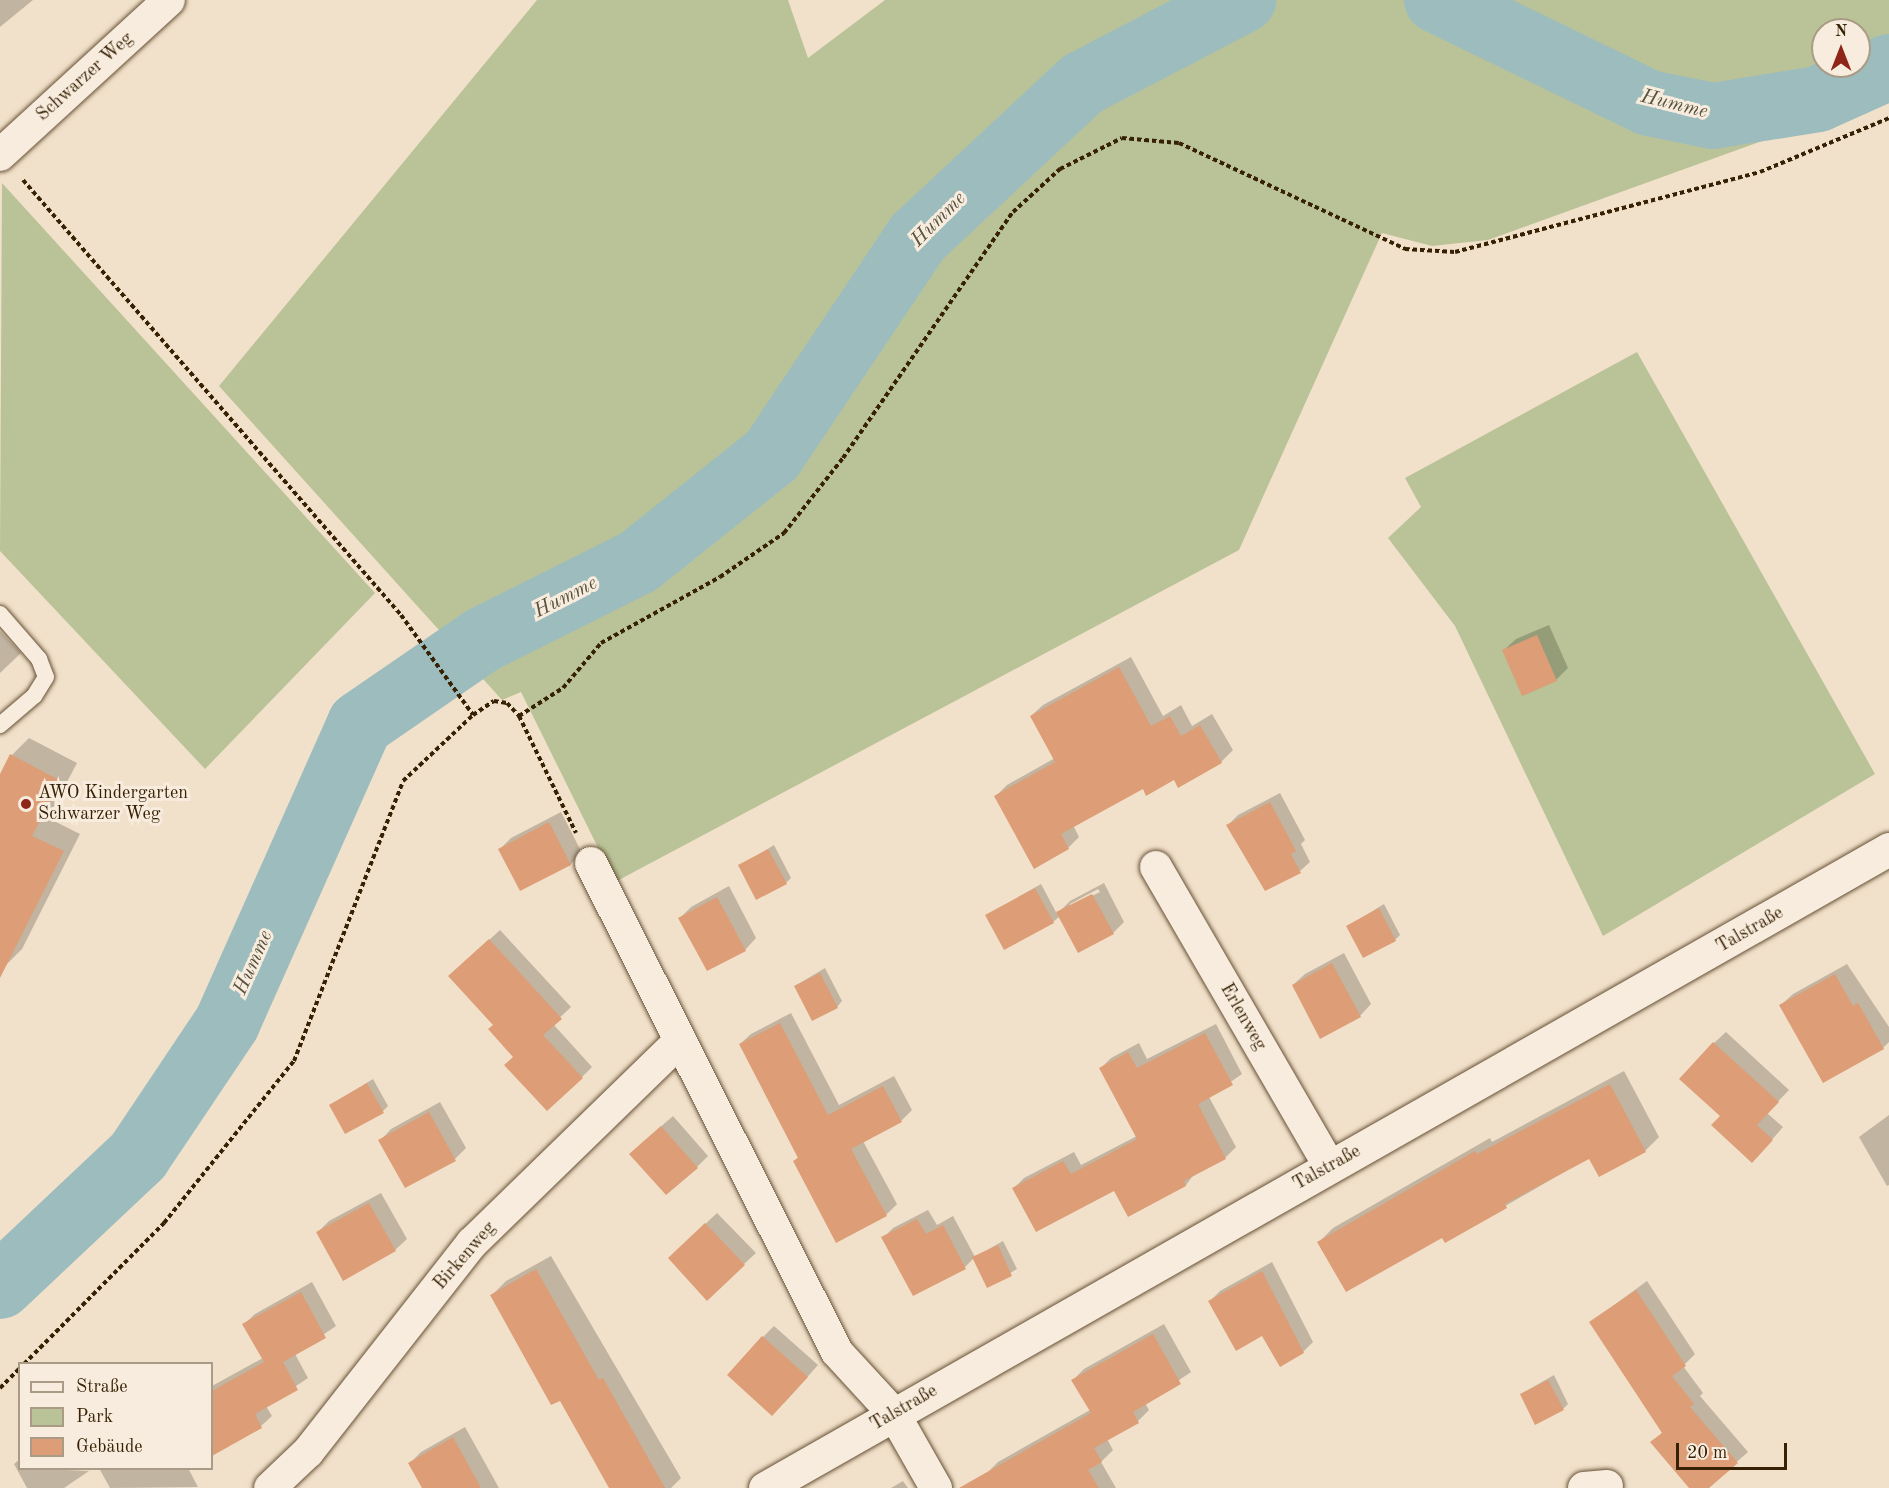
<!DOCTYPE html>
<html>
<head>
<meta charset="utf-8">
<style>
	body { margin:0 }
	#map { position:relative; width:1889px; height:1488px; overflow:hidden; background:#f2e1ca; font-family:"Old Standard TT",serif }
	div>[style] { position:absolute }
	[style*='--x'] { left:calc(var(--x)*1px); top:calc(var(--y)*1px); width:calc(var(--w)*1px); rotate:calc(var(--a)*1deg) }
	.green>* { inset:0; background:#bac397 }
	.shadow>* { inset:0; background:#0003 }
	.river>* { height:66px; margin:-33px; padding:0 33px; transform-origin:33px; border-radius:33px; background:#9dbcbe }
	.building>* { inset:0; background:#dd9d76 }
	.path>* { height:4px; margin-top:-2px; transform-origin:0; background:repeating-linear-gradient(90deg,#372104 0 4.5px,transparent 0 7.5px) }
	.roads { filter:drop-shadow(0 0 2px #665136) drop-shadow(0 0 2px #665136) }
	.lane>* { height:16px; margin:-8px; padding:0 8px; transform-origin:8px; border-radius:8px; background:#f7ecdd }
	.street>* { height:32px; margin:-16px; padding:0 16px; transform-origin:16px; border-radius:16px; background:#f7ecdd }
	.secondary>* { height:33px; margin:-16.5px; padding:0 16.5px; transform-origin:16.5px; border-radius:16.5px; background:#f7ecdd }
	.dots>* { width:16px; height:16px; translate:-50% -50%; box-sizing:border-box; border:3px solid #f7ecdd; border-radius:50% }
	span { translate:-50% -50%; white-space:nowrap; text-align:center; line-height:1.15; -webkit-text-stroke:6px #f7ecdd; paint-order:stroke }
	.street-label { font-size:18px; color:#372104 }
	.poi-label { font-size:18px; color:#372104 }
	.left { translate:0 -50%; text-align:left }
	.water-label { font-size:20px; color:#56503c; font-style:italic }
	.legend { position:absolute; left:18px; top:1362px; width:195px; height:108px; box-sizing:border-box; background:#f7ecdd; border:2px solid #aa9b86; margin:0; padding:8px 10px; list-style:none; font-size:18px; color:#372104 }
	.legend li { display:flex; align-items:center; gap:12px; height:30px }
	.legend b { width:30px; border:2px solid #aa9b86 }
	.north { position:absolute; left:1811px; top:18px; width:60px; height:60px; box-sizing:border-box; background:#f7ecdd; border:2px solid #aa9b86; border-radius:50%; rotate:0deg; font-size:16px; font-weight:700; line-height:24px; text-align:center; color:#372104 }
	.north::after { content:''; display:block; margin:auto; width:21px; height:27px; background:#8f2418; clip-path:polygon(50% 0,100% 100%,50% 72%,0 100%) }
	.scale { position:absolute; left:1676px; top:1443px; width:111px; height:27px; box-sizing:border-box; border:3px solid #372104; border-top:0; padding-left:8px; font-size:18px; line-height:21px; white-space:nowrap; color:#372104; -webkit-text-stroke:4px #f7ecdd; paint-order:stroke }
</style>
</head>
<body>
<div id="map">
	<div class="green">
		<div style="clip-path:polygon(evenodd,537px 0,788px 0,808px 58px,885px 0,1889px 0,1889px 95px,1488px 240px,1432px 246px,1382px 233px,1239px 550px,615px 882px,521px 692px,502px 700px,219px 386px,537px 0,1823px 30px,1859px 30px,1859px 66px,1823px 66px,1823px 30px)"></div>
		<div style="clip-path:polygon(2px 183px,375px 593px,205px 769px,0 551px)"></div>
		<div style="clip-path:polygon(1637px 352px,1875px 774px,1603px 936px,1455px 626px,1388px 538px,1421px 507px,1405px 478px)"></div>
	</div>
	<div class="shadow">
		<div style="clip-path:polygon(0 0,33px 0,0 27px)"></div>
		<div style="clip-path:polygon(1549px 625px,1568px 668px,1556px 680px,1504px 650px,1516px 639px)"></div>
		<div style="clip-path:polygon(0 631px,21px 653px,0 673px)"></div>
		<div style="clip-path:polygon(1131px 657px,1163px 716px,1181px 705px,1192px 726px,1212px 714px,1233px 750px,1221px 762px,1143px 787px,1073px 825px,1079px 837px,1068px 848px,995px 797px,1007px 785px,1055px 758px,1031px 716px,1043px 705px)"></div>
		<div style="clip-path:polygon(29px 738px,77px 763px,48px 818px,80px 834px,22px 949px,5px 966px,0 964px,0 778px,12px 755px)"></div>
		<div style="clip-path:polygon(1280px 793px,1305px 840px,1301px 844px,1310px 862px,1300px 871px,1228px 825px,1238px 815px)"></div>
		<div style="clip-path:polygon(561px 812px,582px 853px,571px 864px,520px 889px,500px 849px,511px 838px)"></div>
		<div style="clip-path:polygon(774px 845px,791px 878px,786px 883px,740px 866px)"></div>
		<div style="clip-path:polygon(evenodd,1104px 883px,1124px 922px,1113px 933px,1060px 916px,1053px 922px,987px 915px,1041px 884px,1057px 914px,1070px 901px,1104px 883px,1098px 889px,1100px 892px,1070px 907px,1070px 904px,1098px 889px)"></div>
		<div style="clip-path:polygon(729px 886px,756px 938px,745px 950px,680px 918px,691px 907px)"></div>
		<div style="clip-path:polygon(1384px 904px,1400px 935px,1395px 940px,1348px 926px)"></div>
		<div style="clip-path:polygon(500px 930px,571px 1007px,553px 1024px,592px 1067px,582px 1077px,515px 1057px,461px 966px)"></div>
		<div style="clip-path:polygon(1344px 953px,1371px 1004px,1360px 1016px,1293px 985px,1305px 974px)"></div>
		<div style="clip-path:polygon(1847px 964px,1889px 1027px,1889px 1042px,1883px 1048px,1781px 1005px,1793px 994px)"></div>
		<div style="clip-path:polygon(825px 968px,842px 1001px,837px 1007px,795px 986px)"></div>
		<div style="clip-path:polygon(791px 1013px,839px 1105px,894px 1076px,912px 1110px,901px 1121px,863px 1141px,897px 1204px,886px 1215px,795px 1161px,799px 1156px,740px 1044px,751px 1034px)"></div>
		<div style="clip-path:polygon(1216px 1024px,1242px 1074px,1209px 1097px,1236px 1147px,1225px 1158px,1195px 1173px,1186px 1185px,1129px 1215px,1115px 1189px,1014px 1188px,1024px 1178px,1074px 1152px,1081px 1165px,1137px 1136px,1101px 1068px,1111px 1058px,1139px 1043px,1147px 1059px)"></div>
		<div style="clip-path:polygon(1726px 1032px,1789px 1090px,1767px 1113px,1783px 1127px,1763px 1150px,1722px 1116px,1714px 1043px)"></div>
		<div style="clip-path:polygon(1624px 1071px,1659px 1137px,1645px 1151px,1590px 1157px,1445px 1241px,1443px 1236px,1319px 1242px,1333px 1228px,1490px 1138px,1492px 1142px)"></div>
		<div style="clip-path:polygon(373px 1079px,388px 1106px,383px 1111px,331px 1105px)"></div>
		<div style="clip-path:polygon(440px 1102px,466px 1148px,455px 1159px,380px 1141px,391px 1129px)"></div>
		<div style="clip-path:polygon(1889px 1115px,1889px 1185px,1887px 1186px,1859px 1137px)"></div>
		<div style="clip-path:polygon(673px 1116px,708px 1156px,697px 1167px,642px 1143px)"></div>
		<div style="clip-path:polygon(381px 1193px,407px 1239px,395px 1250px,318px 1232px,329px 1221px)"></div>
		<div style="clip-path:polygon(928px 1210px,937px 1225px,953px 1216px,975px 1257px,1003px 1241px,1017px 1269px,988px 1286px,974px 1258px,965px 1267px,913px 1294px,883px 1238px,893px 1228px)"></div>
		<div style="clip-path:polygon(717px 1213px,756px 1253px,744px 1264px,681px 1247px)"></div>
		<div style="clip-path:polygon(551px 1256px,681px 1478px,671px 1488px,610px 1488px,560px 1399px,492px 1295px,506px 1281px)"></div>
		<div style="clip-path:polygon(1272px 1262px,1313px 1342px,1303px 1352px,1263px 1334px,1210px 1301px,1220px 1291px)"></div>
		<div style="clip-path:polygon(1647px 1281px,1695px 1354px,1683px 1366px,1703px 1393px,1700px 1396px,1748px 1452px,1707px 1488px,1691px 1488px,1652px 1442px,1663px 1432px,1591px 1322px)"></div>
		<div style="clip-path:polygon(312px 1282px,336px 1326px,295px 1354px,308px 1378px,266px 1406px,272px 1416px,261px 1426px,212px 1454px,212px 1386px,263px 1358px,244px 1324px,255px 1314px)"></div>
		<div style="clip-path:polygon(1164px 1324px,1191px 1372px,1145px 1403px,1149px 1410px,1138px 1421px,1107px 1439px,1113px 1450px,1101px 1462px,1116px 1488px,995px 1488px,987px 1473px,998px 1462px,1090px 1410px,1073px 1380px,1084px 1369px)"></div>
		<div style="clip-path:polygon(774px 1326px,818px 1365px,784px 1403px,763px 1337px)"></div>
		<div style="clip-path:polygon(1554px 1375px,1568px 1404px,1563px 1409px,1521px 1394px)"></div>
		<div style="clip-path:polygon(465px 1427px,499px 1488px,424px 1488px,410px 1463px,421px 1452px)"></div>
		<div style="clip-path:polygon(20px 1459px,20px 1468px,89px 1471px,64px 1488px,27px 1488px,14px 1464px)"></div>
		<div style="clip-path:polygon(99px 1468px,188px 1468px,198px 1487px,110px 1488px)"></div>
		<div style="clip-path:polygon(903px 1481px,908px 1488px,891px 1488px)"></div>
	</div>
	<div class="river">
		<div style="--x:1437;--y:0;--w:236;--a:25.9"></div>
		<div style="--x:1649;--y:103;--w:65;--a:11.5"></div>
		<div style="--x:1713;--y:116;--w:106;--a:-9.2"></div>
		<div style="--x:1818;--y:99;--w:78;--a:-24.3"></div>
		<div style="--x:0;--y:1286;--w:190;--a:-43.3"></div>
		<div style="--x:138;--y:1156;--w:160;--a:-56.2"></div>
		<div style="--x:227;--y:1023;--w:327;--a:-66"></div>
		<div style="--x:360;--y:724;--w:148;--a:-34.5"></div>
		<div style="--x:482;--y:640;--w:174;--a:-26.6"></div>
		<div style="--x:638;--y:562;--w:171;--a:-38.6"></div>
		<div style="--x:772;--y:455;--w:261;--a:-56.2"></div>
		<div style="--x:917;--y:238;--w:226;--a:-43"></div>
		<div style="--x:1082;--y:84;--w:182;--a:-27.6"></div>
	</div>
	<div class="building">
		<div style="clip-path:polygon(1537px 635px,1557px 681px,1522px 696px,1502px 650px)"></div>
		<div style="clip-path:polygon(1119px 667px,1151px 726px,1170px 716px,1181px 736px,1200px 725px,1222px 763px,1178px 788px,1174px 780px,1146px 796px,1143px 789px,1061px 834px,1069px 849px,1034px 869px,994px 796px,1055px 762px,1030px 716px)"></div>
		<div style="clip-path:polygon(10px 754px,61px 781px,32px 836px,64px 851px,0 978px,0 774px)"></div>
		<div style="clip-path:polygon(1270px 802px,1296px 851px,1291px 854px,1301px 873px,1265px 891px,1226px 825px)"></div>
		<div style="clip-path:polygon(549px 822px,571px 865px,520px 891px,498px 849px)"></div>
		<div style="clip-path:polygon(768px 849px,787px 884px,756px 900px,738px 865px)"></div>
		<div style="clip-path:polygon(1035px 888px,1054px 923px,1004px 950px,985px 915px)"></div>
		<div style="clip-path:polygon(1092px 894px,1114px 934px,1078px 953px,1056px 912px)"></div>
		<div style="clip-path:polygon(717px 897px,746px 951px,707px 971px,678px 918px)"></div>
		<div style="clip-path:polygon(1379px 908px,1396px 941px,1363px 958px,1346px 926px)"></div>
		<div style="clip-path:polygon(489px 939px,562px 1019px,543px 1035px,583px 1078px,547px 1111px,504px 1065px,513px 1057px,488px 1029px,493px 1025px,448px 976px)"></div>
		<div style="clip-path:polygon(1332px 963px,1361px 1017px,1320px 1039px,1292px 985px)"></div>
		<div style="clip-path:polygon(820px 973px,838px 1008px,812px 1021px,794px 986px)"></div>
		<div style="clip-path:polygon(1835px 974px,1853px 1006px,1858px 1003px,1884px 1049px,1823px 1083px,1779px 1005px)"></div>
		<div style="clip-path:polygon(780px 1023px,828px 1115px,883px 1086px,902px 1122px,851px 1149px,887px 1216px,836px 1243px,793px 1161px,798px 1158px,739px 1044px)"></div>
		<div style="clip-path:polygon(1205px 1033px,1233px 1085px,1198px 1104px,1226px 1159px,1184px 1181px,1186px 1186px,1128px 1217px,1114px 1191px,1036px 1232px,1012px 1188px,1063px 1161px,1071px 1174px,1137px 1139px,1099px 1068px,1128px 1052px,1137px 1068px)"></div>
		<div style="clip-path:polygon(1713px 1042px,1779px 1102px,1757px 1125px,1773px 1140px,1752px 1163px,1711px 1125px,1720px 1116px,1679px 1079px)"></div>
		<div style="clip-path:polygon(367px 1083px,384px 1113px,345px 1134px,329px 1105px)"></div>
		<div style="clip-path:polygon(1610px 1084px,1646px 1152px,1599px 1177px,1589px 1159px,1505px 1204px,1507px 1208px,1445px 1243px,1442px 1238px,1346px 1292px,1317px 1242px,1475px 1151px,1477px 1154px)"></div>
		<div style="clip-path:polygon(429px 1112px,456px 1161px,405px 1188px,378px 1140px)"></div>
		<div style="clip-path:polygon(661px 1126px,698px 1168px,666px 1195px,629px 1154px)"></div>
		<div style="clip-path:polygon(369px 1203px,396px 1251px,343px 1281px,316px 1232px)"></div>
		<div style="clip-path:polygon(917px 1219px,926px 1234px,943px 1225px,966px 1269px,913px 1296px,881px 1237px)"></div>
		<div style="clip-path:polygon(705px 1223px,745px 1265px,707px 1301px,668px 1258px)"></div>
		<div style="clip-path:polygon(998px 1245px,1012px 1276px,987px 1288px,972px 1257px)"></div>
		<div style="clip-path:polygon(536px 1269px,599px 1380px,603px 1378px,665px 1488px,609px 1488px,560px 1401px,551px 1405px,490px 1295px)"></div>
		<div style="clip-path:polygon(1262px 1271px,1304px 1353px,1280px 1367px,1262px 1336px,1236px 1351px,1208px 1301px)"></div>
		<div style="clip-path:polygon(1636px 1290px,1686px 1366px,1672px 1376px,1694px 1404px,1690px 1407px,1738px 1463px,1709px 1488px,1689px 1488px,1650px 1442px,1662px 1433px,1589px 1322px)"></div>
		<div style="clip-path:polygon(301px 1292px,326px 1338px,283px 1362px,298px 1390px,255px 1414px,262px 1428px,212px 1456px,212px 1391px,264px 1362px,242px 1324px)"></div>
		<div style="clip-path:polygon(1153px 1334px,1181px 1384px,1133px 1412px,1139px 1423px,1094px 1448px,1102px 1462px,1088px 1470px,1099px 1488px,959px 1488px,1091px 1413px,1071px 1380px)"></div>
		<div style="clip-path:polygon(762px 1336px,808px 1377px,772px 1416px,727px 1375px)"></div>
		<div style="clip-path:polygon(1548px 1380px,1564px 1410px,1535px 1425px,1520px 1394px)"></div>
		<div style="clip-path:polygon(453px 1437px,481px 1488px,422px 1488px,408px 1463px)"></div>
	</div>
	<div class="path">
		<div style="--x:23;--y:180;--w:576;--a:49.01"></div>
		<div style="--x:401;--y:615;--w:123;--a:54.2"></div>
		<div style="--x:473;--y:715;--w:25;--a:-34"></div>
		<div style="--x:494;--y:701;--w:13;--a:9"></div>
		<div style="--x:507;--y:703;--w:18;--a:47"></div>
		<div style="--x:519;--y:716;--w:130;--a:64"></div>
		<div style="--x:519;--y:716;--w:52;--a:-32.5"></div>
		<div style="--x:563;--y:688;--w:59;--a:-49.8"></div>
		<div style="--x:601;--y:643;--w:136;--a:-29"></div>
		<div style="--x:720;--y:577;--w:78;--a:-34.5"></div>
		<div style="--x:784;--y:533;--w:95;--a:-51.8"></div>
		<div style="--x:843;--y:458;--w:299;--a:-55.4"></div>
		<div style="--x:1013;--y:212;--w:64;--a:-42.5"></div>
		<div style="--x:1060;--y:169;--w:69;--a:-26.6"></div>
		<div style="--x:1122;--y:138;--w:57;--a:5"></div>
		<div style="--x:1179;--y:143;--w:250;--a:25.1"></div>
		<div style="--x:1405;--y:249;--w:50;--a:3.4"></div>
		<div style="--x:1455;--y:252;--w:315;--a:-14.7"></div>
		<div style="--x:1760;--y:172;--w:140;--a:-22.7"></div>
		<div style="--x:24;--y:1364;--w:199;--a:-45.2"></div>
		<div style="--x:164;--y:1223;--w:208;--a:-51.3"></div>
		<div style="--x:294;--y:1061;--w:300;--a:-68.7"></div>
		<div style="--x:403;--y:781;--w:96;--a:-43.3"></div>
		<div style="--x:0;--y:1388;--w:28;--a:-45"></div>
	</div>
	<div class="roads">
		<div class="lane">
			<div style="--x:0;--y:614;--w:60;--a:49.1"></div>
			<div style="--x:39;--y:659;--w:19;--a:69"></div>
			<div style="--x:46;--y:677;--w:22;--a:122"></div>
			<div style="--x:34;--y:696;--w:45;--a:139.5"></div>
		</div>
		<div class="street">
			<div style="--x:0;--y:155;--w:229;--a:-42.5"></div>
			<div style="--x:591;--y:863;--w:547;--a:63.29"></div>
			<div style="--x:837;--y:1352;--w:84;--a:47.4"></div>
			<div style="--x:894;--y:1414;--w:85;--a:60.4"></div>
			<div style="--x:1156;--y:867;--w:345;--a:59.9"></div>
			<div style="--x:270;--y:1488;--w:52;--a:-43.5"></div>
			<div style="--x:308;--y:1452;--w:266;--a:-51.9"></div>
			<div style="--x:472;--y:1243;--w:290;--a:-44.2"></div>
			<div style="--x:1584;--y:1488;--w:23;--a:-5"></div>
		</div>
		<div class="secondary">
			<div style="--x:765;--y:1488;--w:1293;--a:-29.62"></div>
		</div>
	</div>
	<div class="dots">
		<div style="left:26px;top:804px;background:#8f2418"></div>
	</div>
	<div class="street-label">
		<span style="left:85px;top:77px;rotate:-42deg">Schwarzer Weg</span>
		<span style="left:1750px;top:930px;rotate:-30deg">Talstraße</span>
		<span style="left:1243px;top:1017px;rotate:60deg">Erlenweg</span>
		<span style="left:1327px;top:1168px;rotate:-29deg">Talstraße</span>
		<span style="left:465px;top:1256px;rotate:-49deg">Birkenweg</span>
		<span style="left:904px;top:1408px;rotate:-30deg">Talstraße</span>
	</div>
	<div class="poi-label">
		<span class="left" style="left:38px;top:804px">AWO Kindergarten<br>Schwarzer Weg</span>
	</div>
	<div class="water-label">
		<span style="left:1674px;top:105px;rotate:14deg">Humme</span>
		<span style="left:939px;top:220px;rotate:-45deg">Humme</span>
		<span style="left:566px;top:598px;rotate:-27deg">Humme</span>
		<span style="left:254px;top:963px;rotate:-66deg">Humme</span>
	</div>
	<ul class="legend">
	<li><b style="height:8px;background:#f7ecdd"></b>Straße</li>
	<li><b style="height:16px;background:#bac397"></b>Park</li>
	<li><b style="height:16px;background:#dd9d76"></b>Gebäude</li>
	</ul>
	<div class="north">N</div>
	<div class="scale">20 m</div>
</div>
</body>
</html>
